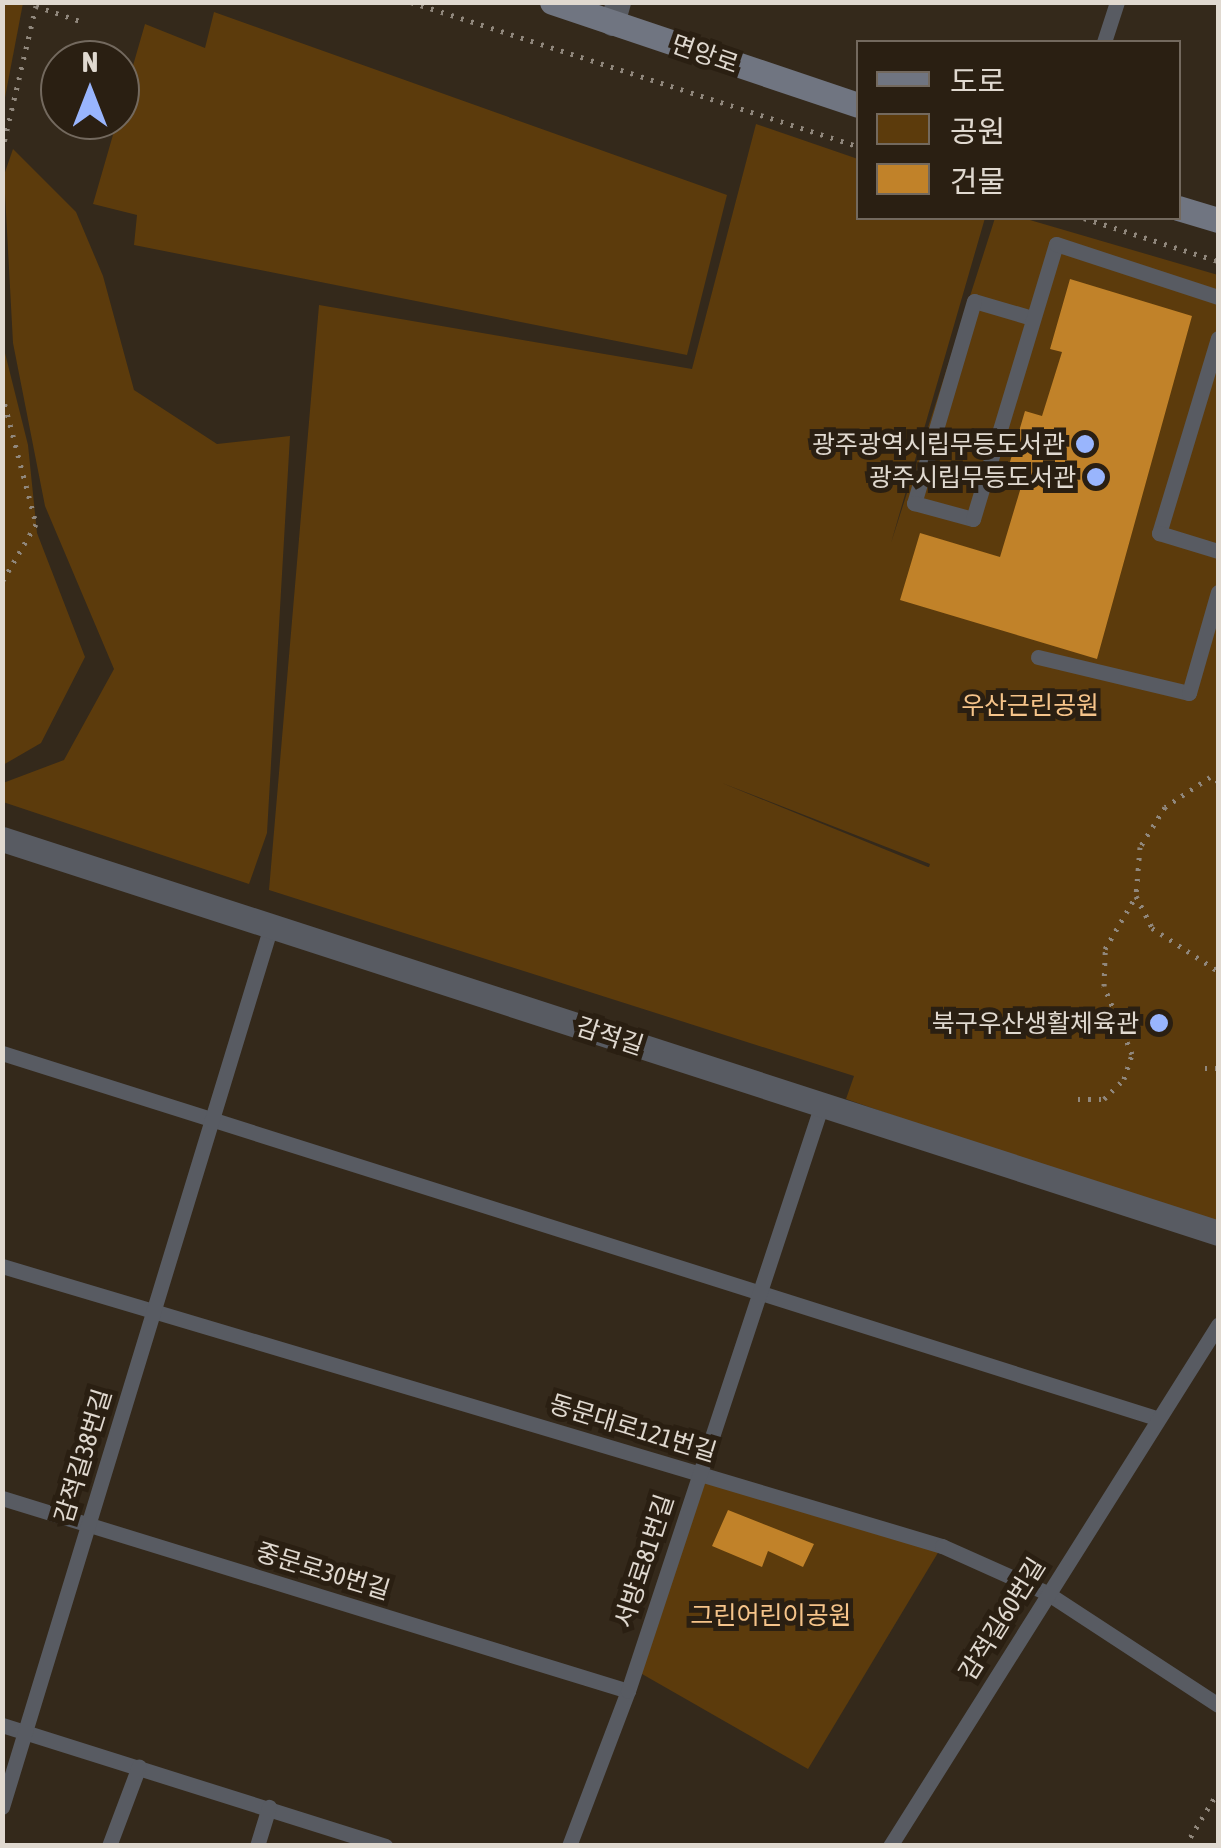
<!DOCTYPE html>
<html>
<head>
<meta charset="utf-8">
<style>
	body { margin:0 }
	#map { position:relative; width:1221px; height:1848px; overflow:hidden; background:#34291b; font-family:"Asap Condensed","Noto Sans KR",sans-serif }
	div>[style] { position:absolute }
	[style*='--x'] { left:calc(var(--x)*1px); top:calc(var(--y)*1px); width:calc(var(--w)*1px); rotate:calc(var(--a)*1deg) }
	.green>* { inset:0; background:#5c3b0c }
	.building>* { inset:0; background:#c18229 }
	.path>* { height:5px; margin-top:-2.5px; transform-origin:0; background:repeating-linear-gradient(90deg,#90877c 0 2.5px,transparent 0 10.5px) }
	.lane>* { height:15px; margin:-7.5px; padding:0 7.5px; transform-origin:7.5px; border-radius:7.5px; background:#585b62 }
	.street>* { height:25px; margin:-12.5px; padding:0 12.5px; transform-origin:12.5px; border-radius:12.5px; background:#585b62 }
	.secondary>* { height:25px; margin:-12.5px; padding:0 12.5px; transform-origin:12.5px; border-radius:12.5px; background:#707581 }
	.dots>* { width:28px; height:28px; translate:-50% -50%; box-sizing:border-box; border:5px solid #2a1f12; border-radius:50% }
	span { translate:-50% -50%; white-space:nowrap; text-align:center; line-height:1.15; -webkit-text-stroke:10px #2a1f12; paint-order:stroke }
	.street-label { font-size:25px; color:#e0d9d0 }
	.poi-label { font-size:25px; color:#e0d9d0 }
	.right { translate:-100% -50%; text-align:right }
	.park-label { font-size:25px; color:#f6c48a }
	.frame { position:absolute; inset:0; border:5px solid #e0d9d0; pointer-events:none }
	.legend { position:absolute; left:856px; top:40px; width:325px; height:180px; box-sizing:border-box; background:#2a1f12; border:2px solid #73695e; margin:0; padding:12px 18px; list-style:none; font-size:30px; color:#e0d9d0 }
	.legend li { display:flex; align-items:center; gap:20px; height:50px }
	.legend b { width:50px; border:2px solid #73695e }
	.north { position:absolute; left:40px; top:40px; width:100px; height:100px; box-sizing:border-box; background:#2a1f12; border:2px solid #73695e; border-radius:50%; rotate:0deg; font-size:28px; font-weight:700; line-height:40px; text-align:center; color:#e0d9d0 }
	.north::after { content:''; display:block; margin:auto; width:35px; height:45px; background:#99b5fd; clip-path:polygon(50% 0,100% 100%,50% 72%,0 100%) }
</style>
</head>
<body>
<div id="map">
	<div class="green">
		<div style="clip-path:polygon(3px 2px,23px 3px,3px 108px,2px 3px)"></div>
		<div style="clip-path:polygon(214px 12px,727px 195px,687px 355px,134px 245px,137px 215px,93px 204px,145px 24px,205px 48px)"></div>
		<div style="clip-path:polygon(evenodd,756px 124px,858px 159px,858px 218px,985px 218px,891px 543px,995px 218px,1023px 218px,1218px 275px,1218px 1229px,846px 1099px,854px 1076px,269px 890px,319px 305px,692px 369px,756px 124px,722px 783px,930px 864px,929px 867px,928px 867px,722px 783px)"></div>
		<div style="clip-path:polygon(13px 149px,76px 212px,103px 276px,134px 390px,217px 444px,290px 436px,267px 833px,249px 884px,3px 802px,3px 783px,64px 760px,114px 669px,45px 506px,13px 343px,4px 175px)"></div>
		<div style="clip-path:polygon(3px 345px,28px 445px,37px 533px,85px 657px,41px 743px,3px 765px)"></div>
		<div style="clip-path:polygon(700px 1474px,942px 1546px,808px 1769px,635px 1670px)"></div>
	</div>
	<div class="building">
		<div style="clip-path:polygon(1070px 279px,1192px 316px,1097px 659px,900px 600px,920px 533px,1000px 557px,1024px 477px,1007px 472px,1025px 411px,1042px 416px,1062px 352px,1050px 349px)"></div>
		<div style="clip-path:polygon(728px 1510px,814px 1544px,803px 1567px,768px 1551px,762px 1567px,712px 1546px)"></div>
	</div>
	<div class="path">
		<div style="--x:411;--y:2;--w:470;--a:17.9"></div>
		<div style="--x:2;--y:151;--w:149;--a:-76.8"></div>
		<div style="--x:36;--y:6;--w:50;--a:18.8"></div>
		<div style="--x:1084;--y:218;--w:141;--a:17.8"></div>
		<div style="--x:2;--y:394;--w:134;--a:75.3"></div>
		<div style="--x:36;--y:524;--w:67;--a:120.4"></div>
		<div style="--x:1218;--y:781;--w:9;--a:-153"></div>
		<div style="--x:1210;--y:777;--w:54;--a:146.3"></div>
		<div style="--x:1165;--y:807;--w:47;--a:122"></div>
		<div style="--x:1140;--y:847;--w:49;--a:94.7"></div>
		<div style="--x:1136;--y:896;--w:36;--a:63"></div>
		<div style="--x:1152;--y:928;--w:79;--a:33.1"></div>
		<div style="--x:1205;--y:1068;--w:13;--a:0"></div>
		<div style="--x:1078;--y:1099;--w:26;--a:0"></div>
		<div style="--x:1104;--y:1099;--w:28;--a:-45"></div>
		<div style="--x:1124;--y:1079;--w:26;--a:-72"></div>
		<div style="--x:1132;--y:1054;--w:74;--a:-112.4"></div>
		<div style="--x:1104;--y:986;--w:37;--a:-88"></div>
		<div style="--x:1105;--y:949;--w:61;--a:-59.7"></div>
		<div style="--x:1185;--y:1846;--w:63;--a:-58.6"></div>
	</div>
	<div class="lane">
		<div style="--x:1104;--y:42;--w:42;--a:-72"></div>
		<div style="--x:1032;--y:318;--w:60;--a:-163.7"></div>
		<div style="--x:974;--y:301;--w:211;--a:106.5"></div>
		<div style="--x:914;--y:503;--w:61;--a:15.2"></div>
		<div style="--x:973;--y:519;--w:287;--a:-73.2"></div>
		<div style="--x:1056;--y:244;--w:170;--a:18.1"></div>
		<div style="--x:1218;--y:338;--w:204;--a:106.8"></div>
		<div style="--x:1159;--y:533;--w:62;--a:17"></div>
		<div style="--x:1038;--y:657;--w:155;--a:13.4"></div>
		<div style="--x:1189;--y:693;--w:105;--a:-74"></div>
		<div style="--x:2;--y:1053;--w:1210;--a:17.55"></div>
		<div style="--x:2;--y:1266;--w:981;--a:16.59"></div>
		<div style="--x:942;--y:1546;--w:115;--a:24.1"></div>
		<div style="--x:1047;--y:1593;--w:204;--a:33.2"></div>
		<div style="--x:2;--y:1498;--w:655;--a:17.13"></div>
		<div style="--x:2;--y:1725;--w:402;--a:17.5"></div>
		<div style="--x:2;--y:1807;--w:921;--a:-73.02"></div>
		<div style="--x:109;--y:1846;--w:85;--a:-69.4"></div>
		<div style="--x:257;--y:1846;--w:41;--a:-72.9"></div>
		<div style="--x:569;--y:1846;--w:166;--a:-69.2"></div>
		<div style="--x:628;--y:1691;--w:618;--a:-71.71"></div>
		<div style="--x:890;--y:1846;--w:616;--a:-57.81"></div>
	</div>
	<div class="street">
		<div style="--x:612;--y:23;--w:22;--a:-74"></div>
		<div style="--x:2;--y:839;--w:1278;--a:17.95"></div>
	</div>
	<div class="secondary">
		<div style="--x:552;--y:2;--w:323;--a:18.6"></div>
		<div style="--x:1178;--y:208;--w:42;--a:16.7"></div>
	</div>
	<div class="dots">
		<div style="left:1085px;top:444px;background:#99b5fd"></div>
		<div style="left:1096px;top:477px;background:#99b5fd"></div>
		<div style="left:1159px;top:1023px;background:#99b5fd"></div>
	</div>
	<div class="street-label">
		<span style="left:705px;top:54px;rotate:19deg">면앙로</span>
		<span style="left:610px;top:1036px;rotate:18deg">감적길</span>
		<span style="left:633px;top:1428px;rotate:17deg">동문대로121번길</span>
		<span style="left:83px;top:1456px;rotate:-73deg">감적길38번길</span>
		<span style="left:644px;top:1561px;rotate:-72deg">서방로81번길</span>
		<span style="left:323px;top:1571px;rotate:17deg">중문로30번길</span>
		<span style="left:1002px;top:1619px;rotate:-58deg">감적길60번길</span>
	</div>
	<div class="poi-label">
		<span class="right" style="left:1065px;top:444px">광주광역시립무등도서관</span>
		<span class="right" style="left:1076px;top:477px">광주시립무등도서관</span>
		<span class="right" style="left:1139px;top:1023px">북구우산생활체육관</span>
	</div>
	<div class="park-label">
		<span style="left:1030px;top:705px">우산근린공원</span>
		<span style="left:771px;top:1615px">그린어린이공원</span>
	</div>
	<div class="frame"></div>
	<ul class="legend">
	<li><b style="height:12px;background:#707581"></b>도로</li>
	<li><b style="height:28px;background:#5c3b0c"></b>공원</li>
	<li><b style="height:28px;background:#c18229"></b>건물</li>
	</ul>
	<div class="north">N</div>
</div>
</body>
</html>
